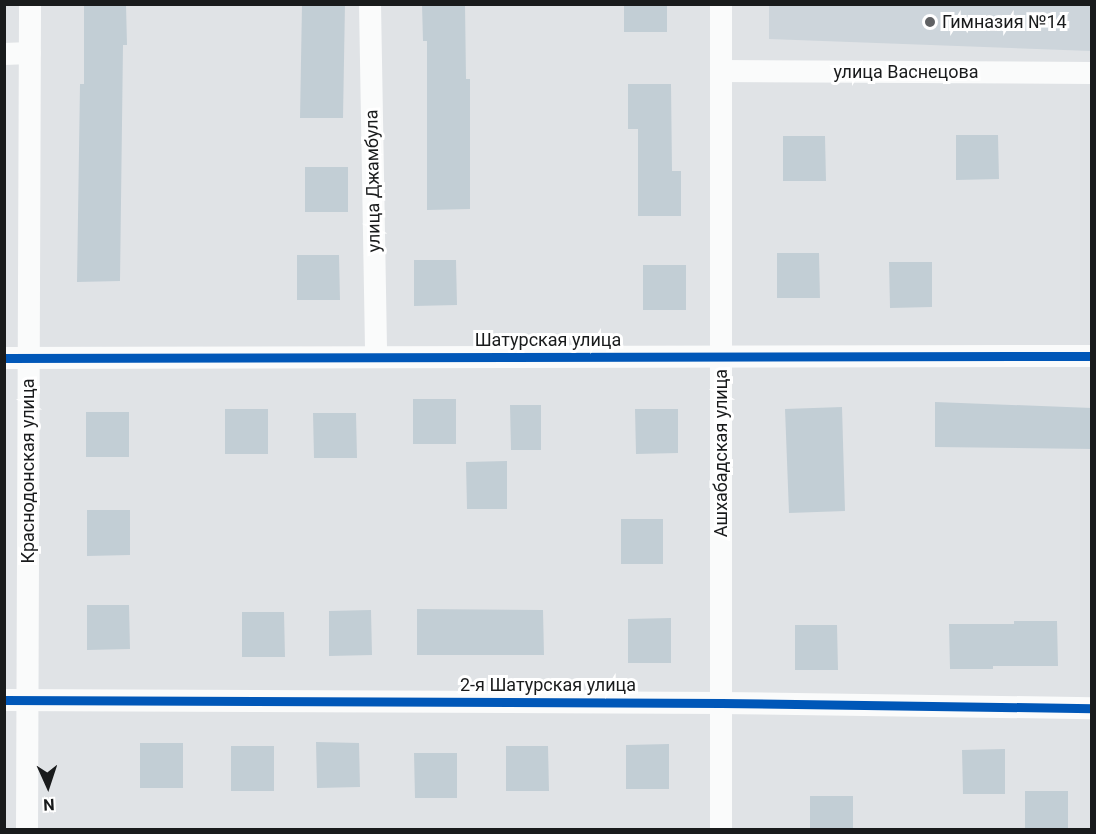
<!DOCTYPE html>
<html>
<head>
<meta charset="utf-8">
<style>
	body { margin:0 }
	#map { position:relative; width:1096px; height:834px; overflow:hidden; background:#e0e3e6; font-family:Roboto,sans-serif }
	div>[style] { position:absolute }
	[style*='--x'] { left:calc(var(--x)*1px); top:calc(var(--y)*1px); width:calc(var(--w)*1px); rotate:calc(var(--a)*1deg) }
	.built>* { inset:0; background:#cdd5db }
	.building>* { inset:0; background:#c2ced5 }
	.street>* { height:22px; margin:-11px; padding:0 11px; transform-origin:11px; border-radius:11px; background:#fafbfb }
	.cycleway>* { height:9px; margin:-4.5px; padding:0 4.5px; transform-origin:4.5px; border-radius:4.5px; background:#0057b8 }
	.dots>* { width:16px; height:16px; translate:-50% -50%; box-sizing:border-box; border:3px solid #fff; border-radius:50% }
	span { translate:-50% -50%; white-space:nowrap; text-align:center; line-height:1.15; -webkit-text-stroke:6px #fff; paint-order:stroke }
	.poi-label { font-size:18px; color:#191b1c }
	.left { translate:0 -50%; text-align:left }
	.street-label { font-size:18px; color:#191b1c }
	.frame { position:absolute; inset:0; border:6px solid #191b1c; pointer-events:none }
	.north { position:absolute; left:18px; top:756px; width:60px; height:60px; -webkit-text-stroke:4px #fff; paint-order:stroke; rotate:177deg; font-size:16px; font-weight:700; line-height:24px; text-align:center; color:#191b1c }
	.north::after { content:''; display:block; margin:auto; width:21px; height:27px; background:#191b1c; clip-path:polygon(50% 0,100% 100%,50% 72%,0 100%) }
</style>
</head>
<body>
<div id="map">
	<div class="built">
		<div style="clip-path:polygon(769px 5px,1091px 5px,1091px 51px,769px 39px)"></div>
	</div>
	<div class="building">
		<div style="clip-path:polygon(84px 4px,126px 4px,127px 45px,123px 45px,120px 281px,77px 282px,80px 84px,84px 84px)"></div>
		<div style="clip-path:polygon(302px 4px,345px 4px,343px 118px,300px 118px)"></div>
		<div style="clip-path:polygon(422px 4px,465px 4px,466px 79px,470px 79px,470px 209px,427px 210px,427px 41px,423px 41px)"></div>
		<div style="clip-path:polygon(624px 4px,667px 4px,667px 32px,624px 32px)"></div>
		<div style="clip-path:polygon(628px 84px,671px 84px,672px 171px,681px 171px,681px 216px,638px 216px,638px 129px,628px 129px)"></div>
		<div style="clip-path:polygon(956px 135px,998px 135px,999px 179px,956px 180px)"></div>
		<div style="clip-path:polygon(783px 136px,825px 136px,826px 181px,783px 181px)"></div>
		<div style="clip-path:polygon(305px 167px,348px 167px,348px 212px,305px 212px)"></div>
		<div style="clip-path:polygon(777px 253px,819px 253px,820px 298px,777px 298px)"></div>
		<div style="clip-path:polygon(297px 255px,339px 255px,340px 300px,297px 300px)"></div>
		<div style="clip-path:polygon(414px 260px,456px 260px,457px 305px,414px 306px)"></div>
		<div style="clip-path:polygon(889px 262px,932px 262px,932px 307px,890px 308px)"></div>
		<div style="clip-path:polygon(643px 265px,686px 265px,686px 310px,643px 310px)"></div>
		<div style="clip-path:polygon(413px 399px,456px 399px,456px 444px,413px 444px)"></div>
		<div style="clip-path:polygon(935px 402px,1092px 408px,1092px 449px,935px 447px)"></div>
		<div style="clip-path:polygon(510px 405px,541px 405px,541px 450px,511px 450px)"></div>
		<div style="clip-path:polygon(842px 407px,845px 511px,789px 513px,785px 409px)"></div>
		<div style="clip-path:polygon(225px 409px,268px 409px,268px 454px,225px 454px)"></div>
		<div style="clip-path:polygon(635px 409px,678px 409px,678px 453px,636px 454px)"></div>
		<div style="clip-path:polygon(86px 412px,129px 412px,129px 457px,86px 457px)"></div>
		<div style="clip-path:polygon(313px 413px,356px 413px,357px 458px,314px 458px)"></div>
		<div style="clip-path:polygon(507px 461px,507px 509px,467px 509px,466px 462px)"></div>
		<div style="clip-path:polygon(87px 510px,130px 510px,130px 555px,87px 556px)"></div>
		<div style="clip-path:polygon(621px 519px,663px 519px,663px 564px,621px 564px)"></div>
		<div style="clip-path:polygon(87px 605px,129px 605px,130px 649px,87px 650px)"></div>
		<div style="clip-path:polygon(417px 609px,543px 610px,544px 655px,417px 655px)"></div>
		<div style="clip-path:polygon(371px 610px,372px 655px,329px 656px,329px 611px)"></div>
		<div style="clip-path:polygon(242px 612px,284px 612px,285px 657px,242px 657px)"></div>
		<div style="clip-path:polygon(671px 618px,671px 663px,628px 663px,628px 619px)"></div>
		<div style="clip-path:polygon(1014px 621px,1057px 621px,1058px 666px,993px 666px,993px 669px,950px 669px,949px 624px,1014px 624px)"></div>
		<div style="clip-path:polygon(795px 625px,837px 625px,838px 670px,795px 670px)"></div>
		<div style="clip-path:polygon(316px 742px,359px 743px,360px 787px,317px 788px)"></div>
		<div style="clip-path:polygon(140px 743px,183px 743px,183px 788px,140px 788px)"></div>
		<div style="clip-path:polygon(669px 744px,669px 789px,626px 789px,626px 745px)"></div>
		<div style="clip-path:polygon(231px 746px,274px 746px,274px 791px,231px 791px)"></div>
		<div style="clip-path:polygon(506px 746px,548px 746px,549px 791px,506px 791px)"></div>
		<div style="clip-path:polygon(1005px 749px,1005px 794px,963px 794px,962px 750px)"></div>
		<div style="clip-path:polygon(414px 753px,457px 753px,457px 798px,415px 798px)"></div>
		<div style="clip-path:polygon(1025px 791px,1068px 791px,1068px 830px,1025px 830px)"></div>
		<div style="clip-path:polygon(810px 796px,853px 796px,853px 830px,810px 830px)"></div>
	</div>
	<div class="street">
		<div style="--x:370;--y:4;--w:353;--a:89"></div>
		<div style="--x:721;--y:4;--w:826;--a:90"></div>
		<div style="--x:4;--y:54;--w:26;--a:-2"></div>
		<div style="--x:721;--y:71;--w:371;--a:0.3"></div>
		<div style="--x:4;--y:358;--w:1088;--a:-0.11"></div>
		<div style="--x:4;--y:700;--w:717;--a:0.24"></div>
		<div style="--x:721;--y:703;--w:371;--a:0.8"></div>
		<div style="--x:27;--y:830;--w:826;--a:-89.79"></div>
	</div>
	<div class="cycleway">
		<div style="--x:4;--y:358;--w:1088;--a:-0.11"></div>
		<div style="--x:4;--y:700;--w:717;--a:0.24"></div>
		<div style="--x:721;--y:703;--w:371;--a:0.8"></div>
	</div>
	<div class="dots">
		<div style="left:930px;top:22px;background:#5f6163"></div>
	</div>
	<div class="poi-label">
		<span class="left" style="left:942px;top:22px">Гимназия №14</span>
	</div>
	<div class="street-label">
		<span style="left:906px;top:72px">улица Васнецова</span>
		<span style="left:373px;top:181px;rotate:-91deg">улица Джамбула</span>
		<span style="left:548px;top:340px">Шатурская улица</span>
		<span style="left:721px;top:453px;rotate:-90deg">Ашхабадская улица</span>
		<span style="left:28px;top:471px;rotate:-90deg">Краснодонская улица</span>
		<span style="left:548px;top:685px">2-я Шатурская улица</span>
	</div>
	<div class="frame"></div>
	<div class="north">N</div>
</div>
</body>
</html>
